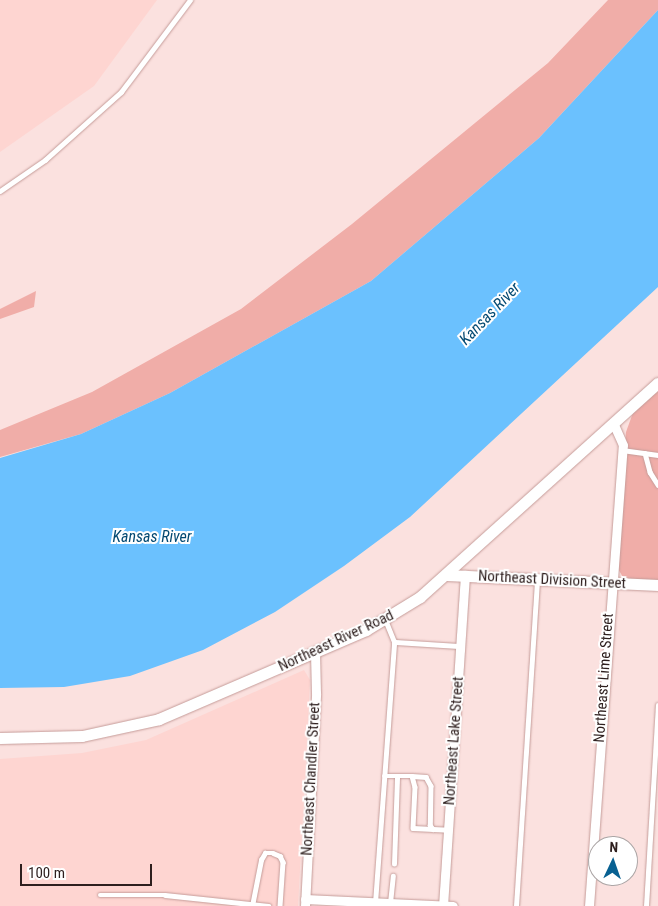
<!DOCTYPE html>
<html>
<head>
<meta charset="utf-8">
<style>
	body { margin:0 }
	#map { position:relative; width:658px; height:906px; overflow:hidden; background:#fbe1df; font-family:"Roboto Condensed",sans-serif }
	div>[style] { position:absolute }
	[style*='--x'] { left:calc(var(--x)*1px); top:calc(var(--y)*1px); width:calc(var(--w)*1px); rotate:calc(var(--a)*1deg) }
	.built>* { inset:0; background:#fed5d1 }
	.green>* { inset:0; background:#f0ada8 }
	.water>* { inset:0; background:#6bc1fe }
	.roads { filter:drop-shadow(0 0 1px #c59c99) drop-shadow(0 0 1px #c59c99) }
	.service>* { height:4.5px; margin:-2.25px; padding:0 2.25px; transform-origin:2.25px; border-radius:2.25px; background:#fff }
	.minor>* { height:9px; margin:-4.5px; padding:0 4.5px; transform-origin:4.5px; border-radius:4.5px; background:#fff }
	.tertiary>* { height:11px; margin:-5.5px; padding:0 5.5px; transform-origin:5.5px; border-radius:5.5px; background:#fff }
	span { translate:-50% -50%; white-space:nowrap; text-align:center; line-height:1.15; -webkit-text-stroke:4px #fff; paint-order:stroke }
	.street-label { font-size:15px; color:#2e1f1e }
	.water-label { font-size:16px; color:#044a72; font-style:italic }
	.north { position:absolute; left:588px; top:836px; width:50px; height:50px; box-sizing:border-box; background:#fff; border:1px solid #aba5a5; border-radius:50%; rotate:3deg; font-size:14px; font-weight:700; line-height:20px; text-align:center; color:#2e1f1e }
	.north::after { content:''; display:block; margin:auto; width:18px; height:22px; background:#086192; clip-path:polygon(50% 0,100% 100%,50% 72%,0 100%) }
	.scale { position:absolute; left:20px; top:864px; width:132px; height:22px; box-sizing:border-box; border:2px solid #2e1f1e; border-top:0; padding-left:6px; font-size:15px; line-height:18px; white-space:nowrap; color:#2e1f1e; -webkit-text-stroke:4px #fff; paint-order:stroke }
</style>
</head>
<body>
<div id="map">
	<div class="built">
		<div style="clip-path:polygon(0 0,157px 0,94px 86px,0 152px)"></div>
		<div style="clip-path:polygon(304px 670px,310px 680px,298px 906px,0 906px,0 759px,82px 753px,146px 740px)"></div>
	</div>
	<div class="green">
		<div style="clip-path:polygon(608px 0,658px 0,658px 10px,539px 138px,371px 281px,170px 393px,81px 434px,0 457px,0 430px,92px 392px,241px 309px,352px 224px,548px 63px)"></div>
		<div style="clip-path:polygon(36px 291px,34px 307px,0 319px,0 309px)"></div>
		<div style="clip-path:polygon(658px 389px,658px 581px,624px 579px,617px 567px,626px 432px,634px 410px)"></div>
	</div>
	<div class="water">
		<div style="clip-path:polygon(658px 10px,658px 287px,410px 517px,344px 566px,275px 612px,203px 650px,130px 676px,64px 687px,0 688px,0 458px,81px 434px,170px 393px,371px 281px,539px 138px)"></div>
	</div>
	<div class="roads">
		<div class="service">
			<div style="--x:0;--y:191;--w:55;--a:-34.6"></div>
			<div style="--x:45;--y:160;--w:102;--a:-41.8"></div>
			<div style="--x:121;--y:92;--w:115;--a:-53.1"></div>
			<div style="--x:622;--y:450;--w:36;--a:8"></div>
			<div style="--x:645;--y:453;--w:20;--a:75"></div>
			<div style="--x:650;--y:472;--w:15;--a:58"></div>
			<div style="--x:394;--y:642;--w:66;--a:3.5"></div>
			<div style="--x:384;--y:776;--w:28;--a:0"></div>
			<div style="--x:412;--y:776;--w:11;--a:75"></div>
			<div style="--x:415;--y:787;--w:41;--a:92.8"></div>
			<div style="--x:413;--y:828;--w:35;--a:3"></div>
			<div style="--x:412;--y:776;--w:14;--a:4"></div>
			<div style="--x:426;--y:777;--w:10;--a:61"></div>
			<div style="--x:431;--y:786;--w:39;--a:91"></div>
			<div style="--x:430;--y:825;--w:5;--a:53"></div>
			<div style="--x:394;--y:864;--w:87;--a:-88"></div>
			<div style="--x:100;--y:895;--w:65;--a:0"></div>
			<div style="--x:165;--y:895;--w:104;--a:6.1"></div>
			<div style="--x:375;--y:903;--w:262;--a:-85.8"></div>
			<div style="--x:394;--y:642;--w:24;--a:-112"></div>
			<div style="--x:390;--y:903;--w:27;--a:-84"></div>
			<div style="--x:252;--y:906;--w:47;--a:-78.9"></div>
			<div style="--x:261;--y:860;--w:8;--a:-60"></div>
			<div style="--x:265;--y:853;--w:8;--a:0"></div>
			<div style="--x:273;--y:853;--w:8;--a:23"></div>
			<div style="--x:280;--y:856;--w:7;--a:63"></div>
			<div style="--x:283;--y:862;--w:44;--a:93.9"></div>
			<div style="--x:516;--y:906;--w:326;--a:-86.3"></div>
			<div style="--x:646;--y:906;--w:201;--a:-86.6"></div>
		</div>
		<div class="minor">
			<div style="--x:305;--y:899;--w:148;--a:2.7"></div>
			<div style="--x:305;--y:906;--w:213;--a:-87"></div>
			<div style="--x:316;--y:693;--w:40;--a:-91.4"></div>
			<div style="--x:443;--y:906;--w:332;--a:-86.2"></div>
			<div style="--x:589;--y:906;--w:462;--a:-85.8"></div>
			<div style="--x:623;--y:445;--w:24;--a:-114"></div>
		</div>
		<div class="tertiary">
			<div style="--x:447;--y:575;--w:211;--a:2.7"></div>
			<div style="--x:0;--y:738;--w:82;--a:-1.4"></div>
			<div style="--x:82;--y:736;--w:79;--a:-12.4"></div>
			<div style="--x:159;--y:719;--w:225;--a:-23.3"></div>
			<div style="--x:366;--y:630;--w:63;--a:-31.4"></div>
			<div style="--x:420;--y:597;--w:320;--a:-42"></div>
		</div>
	</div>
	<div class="street-label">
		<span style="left:552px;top:580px;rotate:3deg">Northeast Division Street</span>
		<span style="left:336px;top:641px;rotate:-25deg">Northeast River Road</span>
		<span style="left:604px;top:678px;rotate:-86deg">Northeast Lime Street</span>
		<span style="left:454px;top:741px;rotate:-86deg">Northeast Lake Street</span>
		<span style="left:311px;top:779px;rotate:-87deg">Northeast Chandler Street</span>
	</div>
	<div class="water-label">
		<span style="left:490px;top:314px;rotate:-46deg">Kansas River</span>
		<span style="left:152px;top:537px">Kansas River</span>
	</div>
	<div class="north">N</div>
	<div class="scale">100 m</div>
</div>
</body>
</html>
